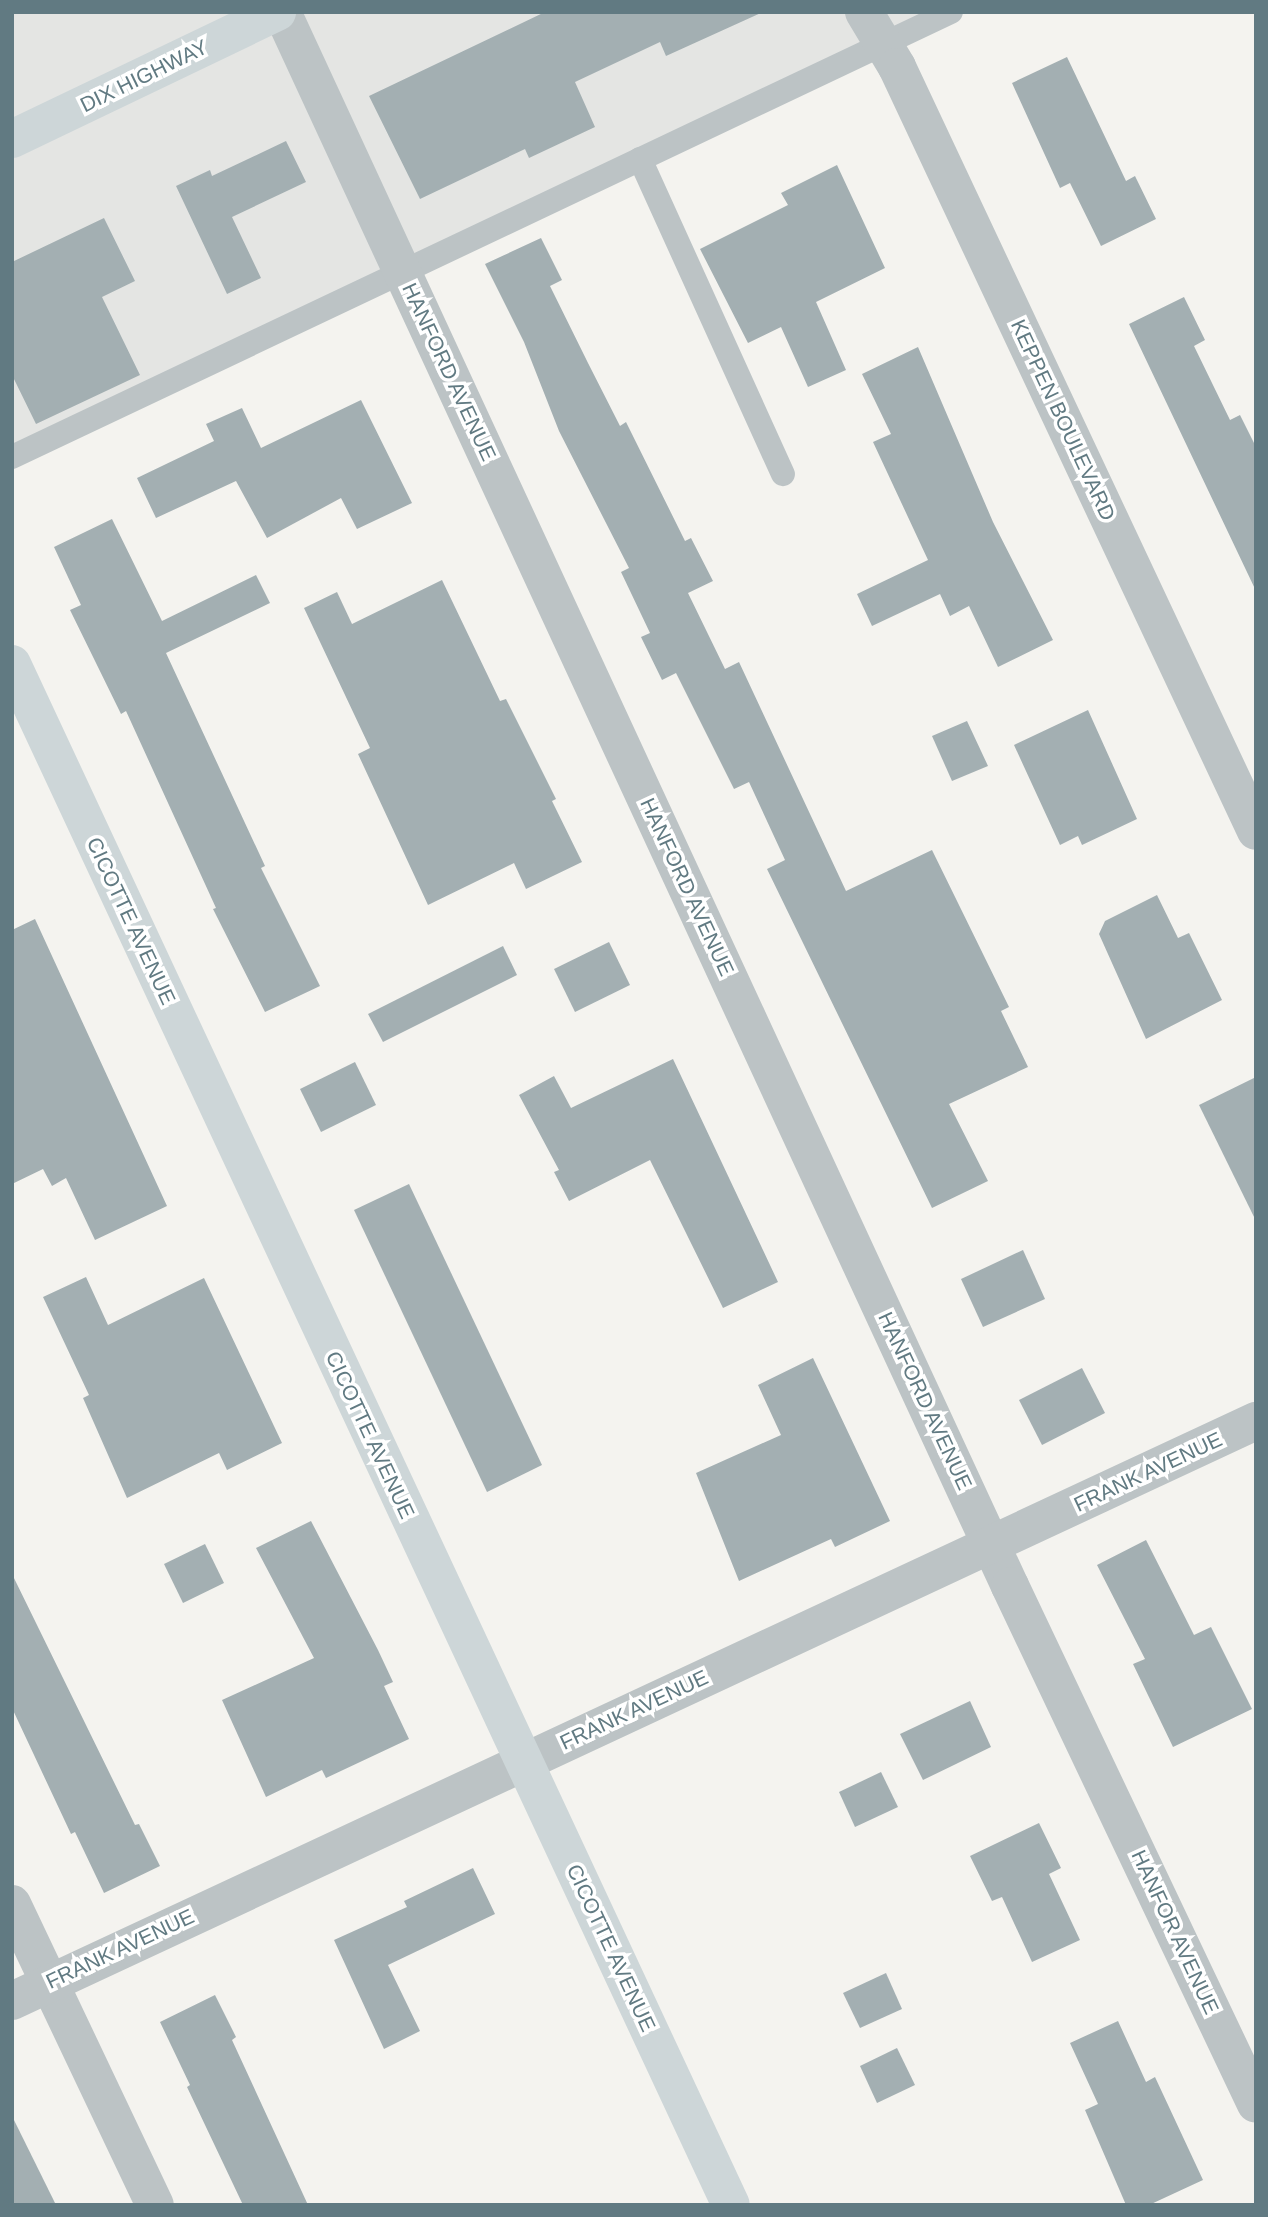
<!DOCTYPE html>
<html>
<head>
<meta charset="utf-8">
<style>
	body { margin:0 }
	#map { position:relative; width:1268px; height:2217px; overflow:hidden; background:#f4f3ef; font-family:Arial,sans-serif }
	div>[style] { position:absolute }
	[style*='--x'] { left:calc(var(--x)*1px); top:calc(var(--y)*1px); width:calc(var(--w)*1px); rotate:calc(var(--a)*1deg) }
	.built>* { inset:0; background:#e4e5e3 }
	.building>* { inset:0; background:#a3afb2 }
	.lane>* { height:24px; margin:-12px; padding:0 12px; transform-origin:12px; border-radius:12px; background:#bcc3c5 }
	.street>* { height:38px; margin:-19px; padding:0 19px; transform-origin:19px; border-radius:19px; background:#bcc3c5 }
	.secondary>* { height:38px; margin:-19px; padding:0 19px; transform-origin:19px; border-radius:19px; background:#cdd6d8 }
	span { translate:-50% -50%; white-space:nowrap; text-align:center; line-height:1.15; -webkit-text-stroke:7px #fff; paint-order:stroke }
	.street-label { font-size:21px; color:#617a82 }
	.frame { position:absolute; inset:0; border:14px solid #617a82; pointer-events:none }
</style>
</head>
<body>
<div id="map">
	<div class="built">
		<div style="clip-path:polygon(12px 12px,951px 12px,12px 457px)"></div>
	</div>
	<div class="building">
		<div style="clip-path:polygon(545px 12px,763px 12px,666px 56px,660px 42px,575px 82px,595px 127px,529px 158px,525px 149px,420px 199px,369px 96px)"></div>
		<div style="clip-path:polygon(1067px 57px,1126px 181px,1135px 176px,1156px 219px,1101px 246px,1070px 183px,1060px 188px,1012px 83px)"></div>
		<div style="clip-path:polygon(286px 141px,306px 182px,232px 217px,261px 278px,227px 294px,176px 186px,210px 170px,212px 176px)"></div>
		<div style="clip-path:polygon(837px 165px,885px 268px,816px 302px,846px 370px,808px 387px,781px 327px,748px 343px,700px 249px,788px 205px,781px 193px)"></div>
		<div style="clip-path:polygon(104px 218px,135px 281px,102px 297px,140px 375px,36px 424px,12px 375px,12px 262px)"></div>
		<div style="clip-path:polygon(541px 238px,562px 280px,550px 286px,588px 363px,620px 426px,626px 422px,685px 541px,691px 538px,713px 581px,688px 593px,725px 669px,739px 662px,846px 891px,932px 850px,1009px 1007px,1001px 1011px,1028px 1067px,949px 1104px,988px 1181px,932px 1208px,767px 869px,785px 860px,749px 782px,734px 789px,676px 673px,662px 680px,641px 637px,650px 633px,621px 572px,629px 568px,559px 431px,524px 342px,485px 264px)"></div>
		<div style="clip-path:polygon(1184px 297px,1205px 340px,1194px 346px,1230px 420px,1240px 415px,1256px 447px,1256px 591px,1129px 324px)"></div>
		<div style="clip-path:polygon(918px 347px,993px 522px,1053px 640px,998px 667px,969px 606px,950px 616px,940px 594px,872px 626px,857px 594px,928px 560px,873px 442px,891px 434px,862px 374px)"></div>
		<div style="clip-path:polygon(361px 400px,412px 503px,357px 529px,341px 498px,267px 538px,236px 481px,156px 518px,137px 478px,214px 441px,206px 424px,242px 408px,261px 448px)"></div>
		<div style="clip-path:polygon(112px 519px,162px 621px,256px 575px,270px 603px,166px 653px,265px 866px,261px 868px,320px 986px,265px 1012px,213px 909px,216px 908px,126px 711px,121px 714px,70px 610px,81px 605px,54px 547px)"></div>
		<div style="clip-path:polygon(442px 580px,500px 701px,506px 699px,556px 799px,552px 801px,582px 862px,526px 889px,514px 863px,428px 905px,358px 754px,370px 748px,304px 608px,337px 592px,352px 624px)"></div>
		<div style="clip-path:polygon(1088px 710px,1137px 819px,1082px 845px,1078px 836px,1060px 845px,1014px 745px)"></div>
		<div style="clip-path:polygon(967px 721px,988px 766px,952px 781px,932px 736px)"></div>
		<div style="clip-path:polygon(1157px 895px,1178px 938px,1189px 933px,1222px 1000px,1146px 1039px,1099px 934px,1105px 921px)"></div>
		<div style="clip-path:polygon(35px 919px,167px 1206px,95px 1240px,66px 1178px,52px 1186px,43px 1169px,12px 1184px,12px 930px)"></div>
		<div style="clip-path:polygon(609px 942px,630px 985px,575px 1012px,554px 969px)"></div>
		<div style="clip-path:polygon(503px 946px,517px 975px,383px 1042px,368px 1014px)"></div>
		<div style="clip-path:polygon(673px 1059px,778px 1282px,723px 1308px,650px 1160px,569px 1201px,554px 1172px,559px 1170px,519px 1095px,554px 1076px,571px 1108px)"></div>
		<div style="clip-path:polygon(355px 1062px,376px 1105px,321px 1132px,300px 1089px)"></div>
		<div style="clip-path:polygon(1256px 1077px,1256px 1221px,1199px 1105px)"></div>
		<div style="clip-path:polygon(409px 1184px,542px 1465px,487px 1492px,354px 1210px)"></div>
		<div style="clip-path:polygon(1023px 1250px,1045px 1299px,983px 1327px,961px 1279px)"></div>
		<div style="clip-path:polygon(86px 1277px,108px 1325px,204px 1278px,282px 1443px,227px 1470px,219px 1453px,127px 1498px,83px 1398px,89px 1395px,43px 1297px)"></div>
		<div style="clip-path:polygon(813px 1358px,890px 1521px,835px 1547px,831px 1539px,739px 1581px,696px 1473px,781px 1435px,758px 1385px)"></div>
		<div style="clip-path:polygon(1082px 1368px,1105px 1413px,1042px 1445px,1019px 1400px)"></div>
		<div style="clip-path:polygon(311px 1521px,378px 1650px,393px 1682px,384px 1686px,409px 1739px,326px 1778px,322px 1770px,266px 1797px,222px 1700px,314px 1658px,256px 1548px)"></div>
		<div style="clip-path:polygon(1146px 1540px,1194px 1635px,1211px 1627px,1252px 1709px,1173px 1747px,1133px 1664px,1145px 1659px,1097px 1565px)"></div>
		<div style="clip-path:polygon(205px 1544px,224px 1583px,183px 1603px,164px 1564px)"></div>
		<div style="clip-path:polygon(12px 1574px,135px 1825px,139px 1824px,160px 1866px,104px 1893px,75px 1832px,71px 1834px,12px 1708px)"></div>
		<div style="clip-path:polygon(970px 1701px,991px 1747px,923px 1780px,900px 1734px)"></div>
		<div style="clip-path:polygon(881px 1772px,898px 1807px,855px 1827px,839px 1792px)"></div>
		<div style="clip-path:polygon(1039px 1823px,1061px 1868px,1049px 1874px,1080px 1940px,1032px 1962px,1002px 1897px,992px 1901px,970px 1856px)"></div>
		<div style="clip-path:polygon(473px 1868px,495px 1914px,388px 1965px,420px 2031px,384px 2049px,334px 1940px,407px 1907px,404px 1901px)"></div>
		<div style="clip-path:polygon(886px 1973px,902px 2009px,860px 2028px,843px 1993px)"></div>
		<div style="clip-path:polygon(215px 1995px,236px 2037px,232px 2040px,308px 2205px,243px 2205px,187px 2087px,190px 2085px,160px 2022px)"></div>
		<div style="clip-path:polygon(1118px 2021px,1146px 2082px,1155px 2077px,1203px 2180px,1149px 2205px,1126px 2205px,1085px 2110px,1098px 2104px,1070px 2043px)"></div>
		<div style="clip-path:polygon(897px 2048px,915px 2085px,877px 2103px,860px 2066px)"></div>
		<div style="clip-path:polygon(12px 2116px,56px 2205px,12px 2205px)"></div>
	</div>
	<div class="lane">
		<div style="--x:640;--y:159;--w:346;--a:65.6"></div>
		<div style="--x:12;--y:457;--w:1039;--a:-25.36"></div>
	</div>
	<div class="street">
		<div style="--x:282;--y:12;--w:1734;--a:65.18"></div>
		<div style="--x:1010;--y:1586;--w:573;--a:64.6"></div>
		<div style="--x:864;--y:12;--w:64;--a:59"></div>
		<div style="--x:897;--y:67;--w:844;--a:64.83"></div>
		<div style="--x:12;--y:1904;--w:333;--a:64.6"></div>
		<div style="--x:12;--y:2001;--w:1373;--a:-25"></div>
	</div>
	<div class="secondary">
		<div style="--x:12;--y:139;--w:294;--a:-25.6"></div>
		<div style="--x:12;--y:664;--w:1700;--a:64.99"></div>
	</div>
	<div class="street-label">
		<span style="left:144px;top:76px;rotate:-26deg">DIX HIGHWAY</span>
		<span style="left:449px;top:372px;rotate:65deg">HANFORD AVENUE</span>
		<span style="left:1063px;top:420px;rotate:65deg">KEPPEN BOULEVARD</span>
		<span style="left:687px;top:887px;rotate:65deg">HANFORD AVENUE</span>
		<span style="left:131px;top:921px;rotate:65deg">CICOTTE AVENUE</span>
		<span style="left:925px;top:1401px;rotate:65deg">HANFORD AVENUE</span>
		<span style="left:370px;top:1435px;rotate:65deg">CICOTTE AVENUE</span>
		<span style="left:1148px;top:1472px;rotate:-25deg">FRANK AVENUE</span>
		<span style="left:634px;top:1710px;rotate:-25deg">FRANK AVENUE</span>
		<span style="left:1175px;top:1932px;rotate:65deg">HANFOR AVENUE</span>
		<span style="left:611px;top:1948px;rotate:65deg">CICOTTE AVENUE</span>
		<span style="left:120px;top:1949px;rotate:-25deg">FRANK AVENUE</span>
	</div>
	<div class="frame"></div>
</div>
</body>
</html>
